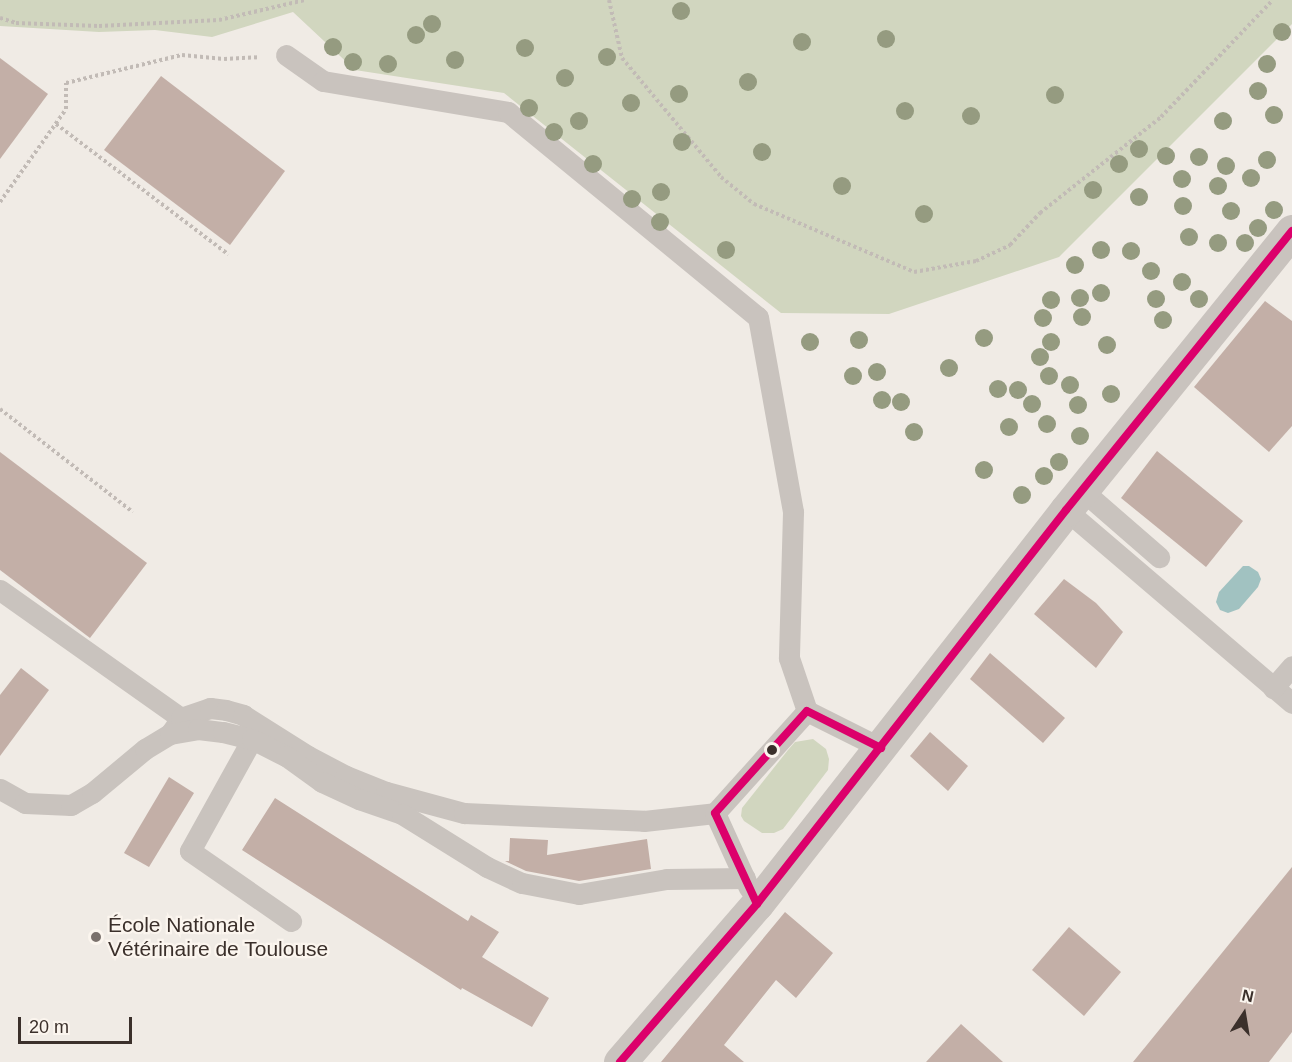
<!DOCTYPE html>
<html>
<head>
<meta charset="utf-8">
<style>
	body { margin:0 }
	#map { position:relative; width:1292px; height:1062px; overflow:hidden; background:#f0ebe5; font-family:Arial,sans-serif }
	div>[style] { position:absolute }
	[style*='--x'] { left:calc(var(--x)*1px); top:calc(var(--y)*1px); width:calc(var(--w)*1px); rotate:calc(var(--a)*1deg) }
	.green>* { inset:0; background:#d1d6bf }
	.water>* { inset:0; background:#a1c2c1 }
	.building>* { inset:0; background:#c3afa7 }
	.path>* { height:4px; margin-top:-2px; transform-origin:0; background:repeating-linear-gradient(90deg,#c2bbb6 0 3px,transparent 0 6px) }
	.lane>* { height:21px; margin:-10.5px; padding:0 10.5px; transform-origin:10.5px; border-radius:10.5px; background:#c9c3be }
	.street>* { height:33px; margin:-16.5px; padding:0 16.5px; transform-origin:16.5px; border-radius:16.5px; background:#c9c3be }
	.bus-1>* { height:8px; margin:-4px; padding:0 4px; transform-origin:4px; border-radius:4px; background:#dc006b }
	.trees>* { width:18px; height:18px; margin:-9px; border-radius:50%; background:#959b80 }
	.dots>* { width:16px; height:16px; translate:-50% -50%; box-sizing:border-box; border:3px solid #fbf5ee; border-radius:50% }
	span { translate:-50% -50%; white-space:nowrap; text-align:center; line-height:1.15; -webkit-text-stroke:4.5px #fbf5ee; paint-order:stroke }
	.poi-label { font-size:21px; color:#3b302b }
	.left { translate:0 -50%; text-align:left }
	.north { position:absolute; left:1214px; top:984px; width:60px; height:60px; -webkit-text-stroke:4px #fbf5ee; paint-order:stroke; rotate:12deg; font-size:16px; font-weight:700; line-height:24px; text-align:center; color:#3b302b }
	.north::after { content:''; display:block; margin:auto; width:21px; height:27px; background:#3b302b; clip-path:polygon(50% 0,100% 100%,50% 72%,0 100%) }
	.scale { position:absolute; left:18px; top:1017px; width:114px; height:27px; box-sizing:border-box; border:3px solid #3b302b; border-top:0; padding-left:8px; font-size:18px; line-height:21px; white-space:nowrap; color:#3b302b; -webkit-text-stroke:4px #fbf5ee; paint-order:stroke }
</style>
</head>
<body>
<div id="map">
	<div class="green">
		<div style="clip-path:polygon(0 0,1292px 0,1292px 24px,1059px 257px,889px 314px,781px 313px,504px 93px,355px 70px,293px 12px,212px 37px,155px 30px,99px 32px,0 26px)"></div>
		<div style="clip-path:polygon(813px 739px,826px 749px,829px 759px,828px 770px,783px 829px,774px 833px,762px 833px,744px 821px,741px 816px,742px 808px,788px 750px,795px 742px)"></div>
	</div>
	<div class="water">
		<div style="clip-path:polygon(1243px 566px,1249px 566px,1258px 572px,1261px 579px,1258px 587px,1239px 609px,1228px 613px,1220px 610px,1216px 602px,1219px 592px)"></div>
	</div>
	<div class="building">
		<div style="clip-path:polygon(0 58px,48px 94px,0 159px)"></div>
		<div style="clip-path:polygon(161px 76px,285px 171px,230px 245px,104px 150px)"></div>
		<div style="clip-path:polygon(1265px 301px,1292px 321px,1292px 426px,1269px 452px,1194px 387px)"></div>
		<div style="clip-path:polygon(1157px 451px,1243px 521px,1206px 567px,1121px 498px)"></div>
		<div style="clip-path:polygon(0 452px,147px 563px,90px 638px,0 570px)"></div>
		<div style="clip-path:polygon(1064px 579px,1096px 603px,1123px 632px,1096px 668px,1034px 614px)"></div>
		<div style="clip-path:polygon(990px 653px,1065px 718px,1043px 743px,970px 679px)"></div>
		<div style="clip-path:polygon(21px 668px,49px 690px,0 756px,0 695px)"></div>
		<div style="clip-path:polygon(930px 732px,968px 766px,948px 791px,910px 756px)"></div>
		<div style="clip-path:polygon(169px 777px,194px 793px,149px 867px,124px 853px)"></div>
		<div style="clip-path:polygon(275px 798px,468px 921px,471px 915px,499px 932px,482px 957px,549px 998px,532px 1027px,462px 988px,461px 990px,242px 850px)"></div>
		<div style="clip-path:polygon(510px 838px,548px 840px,547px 855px,647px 839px,651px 869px,579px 881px,526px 871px,505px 861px,509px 861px)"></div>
		<div style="clip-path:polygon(1292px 867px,1292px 1032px,1269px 1062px,1133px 1062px)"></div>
		<div style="clip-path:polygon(785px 912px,833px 953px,796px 998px,776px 980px,724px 1045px,744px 1062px,661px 1062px)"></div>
		<div style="clip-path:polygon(1069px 927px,1121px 972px,1084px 1016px,1032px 970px)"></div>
		<div style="clip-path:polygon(961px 1024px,1003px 1062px,926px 1062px)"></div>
	</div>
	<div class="path">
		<div style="--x:609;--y:0;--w:59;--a:77.4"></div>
		<div style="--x:622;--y:58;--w:155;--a:50.2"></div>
		<div style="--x:721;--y:177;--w:43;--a:39.3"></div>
		<div style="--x:754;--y:204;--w:174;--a:23"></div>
		<div style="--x:914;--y:272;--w:63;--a:-10.1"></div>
		<div style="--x:976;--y:261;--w:38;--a:-25"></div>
		<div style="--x:1010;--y:245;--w:44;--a:-46.8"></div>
		<div style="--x:1040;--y:213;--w:154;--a:-38.4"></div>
		<div style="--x:1161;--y:117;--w:162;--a:-46.3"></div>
		<div style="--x:0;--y:18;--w:17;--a:17"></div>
		<div style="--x:16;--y:23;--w:83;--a:2.1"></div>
		<div style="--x:99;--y:26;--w:120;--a:-2.9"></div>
		<div style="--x:219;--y:20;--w:88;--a:-13.1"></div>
		<div style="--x:56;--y:124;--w:216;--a:37.1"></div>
		<div style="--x:0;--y:202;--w:114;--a:-54.6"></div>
		<div style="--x:66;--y:109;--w:26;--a:-90"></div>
		<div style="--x:66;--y:83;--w:119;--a:-13.6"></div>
		<div style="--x:182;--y:55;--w:42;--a:5.4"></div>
		<div style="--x:224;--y:59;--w:34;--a:-3"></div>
		<div style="--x:0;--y:409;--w:168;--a:37.8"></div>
	</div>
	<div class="lane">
		<div style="--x:286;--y:55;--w:45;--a:35.1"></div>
		<div style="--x:323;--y:81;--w:188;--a:9.5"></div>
		<div style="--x:508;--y:112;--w:323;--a:39.4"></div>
		<div style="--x:758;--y:317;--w:198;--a:79.8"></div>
		<div style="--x:793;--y:512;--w:146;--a:91.6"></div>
		<div style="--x:789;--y:658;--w:56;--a:71.2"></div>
		<div style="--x:1083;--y:491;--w:101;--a:41"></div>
		<div style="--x:1066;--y:510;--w:297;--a:40.5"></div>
		<div style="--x:0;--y:590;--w:222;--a:35.3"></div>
		<div style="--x:1273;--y:688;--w:29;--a:-49"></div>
		<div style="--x:170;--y:734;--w:19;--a:-55"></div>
		<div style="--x:181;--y:718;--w:31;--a:-19"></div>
		<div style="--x:210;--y:708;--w:16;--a:7"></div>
		<div style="--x:226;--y:710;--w:18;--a:16"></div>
		<div style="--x:243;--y:715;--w:77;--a:32.2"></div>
		<div style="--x:308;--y:756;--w:43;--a:27.8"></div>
		<div style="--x:346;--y:776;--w:43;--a:21.8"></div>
		<div style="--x:386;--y:792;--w:81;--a:15.1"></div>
		<div style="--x:464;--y:813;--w:180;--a:2.5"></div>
		<div style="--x:644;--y:821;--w:71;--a:-6.4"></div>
		<div style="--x:252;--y:739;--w:128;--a:119"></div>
		<div style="--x:190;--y:851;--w:123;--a:34.7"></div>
		<div style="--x:0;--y:789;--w:29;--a:29"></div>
		<div style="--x:25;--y:803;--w:46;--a:2.5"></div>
		<div style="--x:71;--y:805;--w:24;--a:-30"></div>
		<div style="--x:92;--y:793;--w:69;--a:-39.7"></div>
		<div style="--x:145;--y:749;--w:29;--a:-31"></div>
		<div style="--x:170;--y:734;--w:28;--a:-10"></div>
		<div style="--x:198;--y:729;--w:25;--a:7"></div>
		<div style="--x:223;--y:732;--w:30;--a:14"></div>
		<div style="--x:252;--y:739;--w:38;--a:27"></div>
		<div style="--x:286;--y:756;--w:44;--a:35.8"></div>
		<div style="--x:322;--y:782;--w:41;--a:24.7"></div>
		<div style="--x:359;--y:799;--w:46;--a:19.2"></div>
		<div style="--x:402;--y:814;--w:100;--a:31.9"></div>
		<div style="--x:487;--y:867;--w:38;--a:25"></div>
		<div style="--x:522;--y:883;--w:58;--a:10.9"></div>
		<div style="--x:579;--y:894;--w:89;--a:-9.7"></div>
		<div style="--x:667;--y:879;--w:78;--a:-0.7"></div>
		<div style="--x:749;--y:888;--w:82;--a:-114.4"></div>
		<div style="--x:715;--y:813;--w:137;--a:-48"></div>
		<div style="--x:807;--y:711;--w:83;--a:26.6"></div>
	</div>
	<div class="street">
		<div style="--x:620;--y:1062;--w:209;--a:-49.1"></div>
		<div style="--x:757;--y:904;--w:501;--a:-51.89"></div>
		<div style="--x:1066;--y:510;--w:359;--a:-51"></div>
	</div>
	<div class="bus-1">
		<div style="--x:757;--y:904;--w:100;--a:-114.8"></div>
		<div style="--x:715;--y:813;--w:137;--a:-48"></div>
		<div style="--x:807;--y:711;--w:83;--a:26.6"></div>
		<div style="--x:620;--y:1062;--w:209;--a:-49.1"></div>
		<div style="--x:757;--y:904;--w:501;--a:-51.89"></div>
		<div style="--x:1066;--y:510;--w:359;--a:-51"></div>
	</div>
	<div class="trees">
		<div style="left:681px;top:11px"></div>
		<div style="left:432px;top:24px"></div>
		<div style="left:1282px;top:32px"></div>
		<div style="left:416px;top:35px"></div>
		<div style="left:886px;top:39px"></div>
		<div style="left:802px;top:42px"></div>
		<div style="left:333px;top:47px"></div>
		<div style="left:525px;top:48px"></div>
		<div style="left:607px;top:57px"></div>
		<div style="left:455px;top:60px"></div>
		<div style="left:353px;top:62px"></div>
		<div style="left:388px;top:64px"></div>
		<div style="left:1267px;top:64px"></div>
		<div style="left:565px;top:78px"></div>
		<div style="left:748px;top:82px"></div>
		<div style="left:1258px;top:91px"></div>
		<div style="left:679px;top:94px"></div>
		<div style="left:1055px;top:95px"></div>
		<div style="left:631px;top:103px"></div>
		<div style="left:529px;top:108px"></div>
		<div style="left:905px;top:111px"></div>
		<div style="left:1274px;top:115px"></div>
		<div style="left:971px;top:116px"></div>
		<div style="left:579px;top:121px"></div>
		<div style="left:1223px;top:121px"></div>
		<div style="left:554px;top:132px"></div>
		<div style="left:682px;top:142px"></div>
		<div style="left:1139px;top:149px"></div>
		<div style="left:762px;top:152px"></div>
		<div style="left:1166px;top:156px"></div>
		<div style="left:1199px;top:157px"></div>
		<div style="left:1267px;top:160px"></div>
		<div style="left:593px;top:164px"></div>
		<div style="left:1119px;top:164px"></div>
		<div style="left:1226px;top:166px"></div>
		<div style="left:1251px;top:178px"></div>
		<div style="left:1182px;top:179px"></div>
		<div style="left:842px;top:186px"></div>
		<div style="left:1218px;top:186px"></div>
		<div style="left:1093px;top:190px"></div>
		<div style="left:661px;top:192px"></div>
		<div style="left:1139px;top:197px"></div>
		<div style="left:632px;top:199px"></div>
		<div style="left:1183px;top:206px"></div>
		<div style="left:1274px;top:210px"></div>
		<div style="left:1231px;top:211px"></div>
		<div style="left:924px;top:214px"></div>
		<div style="left:660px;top:222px"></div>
		<div style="left:1258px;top:228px"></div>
		<div style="left:1189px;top:237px"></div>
		<div style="left:1218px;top:243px"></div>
		<div style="left:1245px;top:243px"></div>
		<div style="left:726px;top:250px"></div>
		<div style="left:1101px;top:250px"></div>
		<div style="left:1131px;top:251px"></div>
		<div style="left:1075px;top:265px"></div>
		<div style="left:1151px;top:271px"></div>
		<div style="left:1182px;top:282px"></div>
		<div style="left:1101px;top:293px"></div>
		<div style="left:1080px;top:298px"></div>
		<div style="left:1156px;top:299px"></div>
		<div style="left:1199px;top:299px"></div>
		<div style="left:1051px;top:300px"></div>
		<div style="left:1082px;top:317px"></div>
		<div style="left:1043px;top:318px"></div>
		<div style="left:1163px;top:320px"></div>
		<div style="left:984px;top:338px"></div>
		<div style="left:859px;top:340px"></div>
		<div style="left:810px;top:342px"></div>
		<div style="left:1051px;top:342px"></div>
		<div style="left:1107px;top:345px"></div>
		<div style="left:1040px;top:357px"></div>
		<div style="left:949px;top:368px"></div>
		<div style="left:877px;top:372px"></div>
		<div style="left:853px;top:376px"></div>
		<div style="left:1049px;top:376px"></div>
		<div style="left:1070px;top:385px"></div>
		<div style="left:998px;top:389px"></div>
		<div style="left:1018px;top:390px"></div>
		<div style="left:1111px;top:394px"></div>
		<div style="left:882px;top:400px"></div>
		<div style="left:901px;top:402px"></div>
		<div style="left:1032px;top:404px"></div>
		<div style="left:1078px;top:405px"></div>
		<div style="left:1047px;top:424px"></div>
		<div style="left:1009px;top:427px"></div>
		<div style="left:914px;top:432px"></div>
		<div style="left:1080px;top:436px"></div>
		<div style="left:1059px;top:462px"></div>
		<div style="left:984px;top:470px"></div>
		<div style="left:1044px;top:476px"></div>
		<div style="left:1022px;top:495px"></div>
	</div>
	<div class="dots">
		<div style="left:772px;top:750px;background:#3b302b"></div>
		<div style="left:96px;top:937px;background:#7a716c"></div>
	</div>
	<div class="poi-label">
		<span class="left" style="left:108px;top:937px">École Nationale<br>Vétérinaire de Toulouse</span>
	</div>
	<div class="north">N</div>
	<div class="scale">20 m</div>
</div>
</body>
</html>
